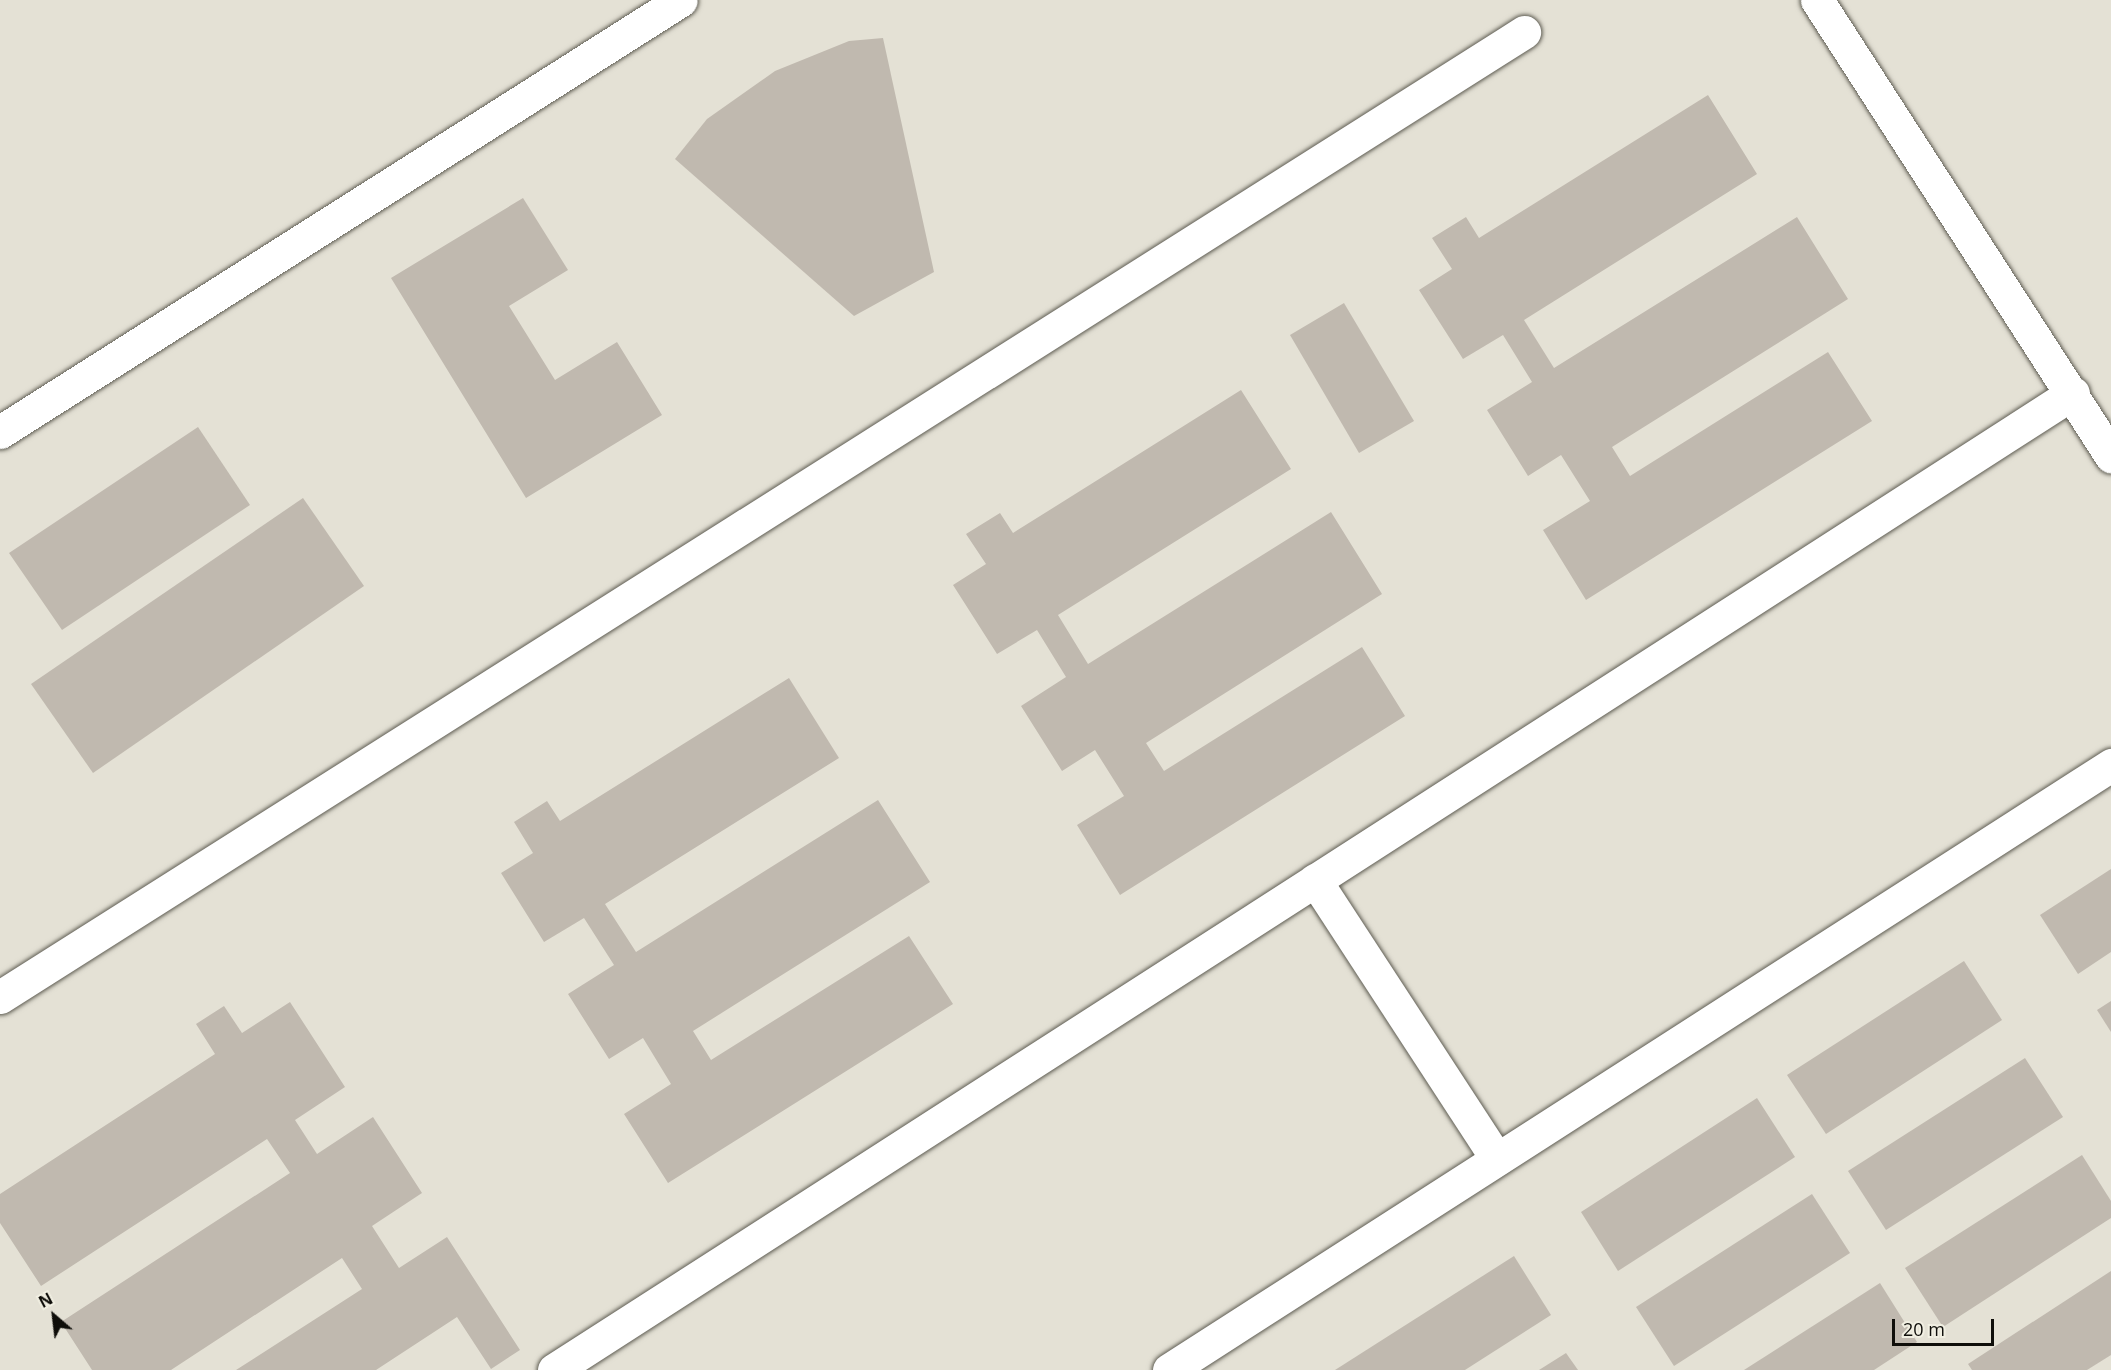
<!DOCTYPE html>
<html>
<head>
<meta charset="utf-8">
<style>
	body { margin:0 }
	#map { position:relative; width:2111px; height:1370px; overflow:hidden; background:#e4e1d5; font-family:"Open Sans",sans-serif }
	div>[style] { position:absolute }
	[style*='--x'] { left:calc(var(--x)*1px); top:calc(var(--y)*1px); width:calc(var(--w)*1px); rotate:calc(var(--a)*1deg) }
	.building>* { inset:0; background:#c0b9af }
	.roads { filter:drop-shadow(0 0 2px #5e5c52) drop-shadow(0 0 2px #5e5c52) }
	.minor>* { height:33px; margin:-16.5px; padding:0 16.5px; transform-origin:16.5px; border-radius:16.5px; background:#fff }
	span { translate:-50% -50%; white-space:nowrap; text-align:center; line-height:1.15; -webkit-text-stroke:4.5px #f1efe2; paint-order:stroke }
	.north { position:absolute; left:24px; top:1286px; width:60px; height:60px; -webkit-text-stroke:4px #f1efe2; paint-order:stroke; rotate:332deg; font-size:16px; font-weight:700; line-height:24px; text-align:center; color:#0f0e0a }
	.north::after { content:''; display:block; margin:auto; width:21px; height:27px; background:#0f0e0a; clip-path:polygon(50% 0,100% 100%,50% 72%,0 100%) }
	.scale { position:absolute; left:1892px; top:1319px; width:102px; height:27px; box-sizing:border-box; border:3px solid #0f0e0a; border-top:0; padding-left:8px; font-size:18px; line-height:21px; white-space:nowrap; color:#0f0e0a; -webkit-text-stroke:4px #f1efe2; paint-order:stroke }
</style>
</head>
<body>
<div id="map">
	<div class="building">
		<div style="clip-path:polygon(883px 38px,934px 272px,854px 316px,675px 159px,707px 119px,775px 71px,849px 41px)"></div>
		<div style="clip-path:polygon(1708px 95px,1757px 174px,1524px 320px,1554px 368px,1797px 217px,1848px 299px,1612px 447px,1630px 476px,1828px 352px,1872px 421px,1586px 600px,1543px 530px,1590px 501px,1561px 455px,1528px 476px,1487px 410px,1532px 382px,1503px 335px,1463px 359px,1419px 290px,1452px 269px,1432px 238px,1466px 217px,1479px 238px)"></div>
		<div style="clip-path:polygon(523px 198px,568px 270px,509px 306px,555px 380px,617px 342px,662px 415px,526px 498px,391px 278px)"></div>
		<div style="clip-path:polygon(1344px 303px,1414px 421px,1359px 453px,1290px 335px)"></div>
		<div style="clip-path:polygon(1241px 390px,1291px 469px,1058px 615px,1088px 664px,1331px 512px,1382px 594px,1146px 743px,1164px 771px,1362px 647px,1405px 716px,1120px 895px,1077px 825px,1124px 796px,1095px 750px,1062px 771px,1021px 706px,1066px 677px,1037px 630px,997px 654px,953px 585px,986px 564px,966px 534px,1000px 513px,1013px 533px)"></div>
		<div style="clip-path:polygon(198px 427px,250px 505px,62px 630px,9px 553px)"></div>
		<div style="clip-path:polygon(303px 498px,364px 586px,93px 773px,31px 684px)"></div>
		<div style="clip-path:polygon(789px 678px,839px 758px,605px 904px,636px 952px,878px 800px,930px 882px,693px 1031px,711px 1060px,909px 936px,953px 1004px,668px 1183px,624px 1114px,671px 1084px,643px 1038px,609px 1059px,568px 994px,614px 965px,584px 918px,544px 942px,501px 873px,533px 853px,514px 822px,547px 801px,560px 821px)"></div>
		<div style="clip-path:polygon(2111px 869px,2111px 952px,2078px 974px,2040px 915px)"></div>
		<div style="clip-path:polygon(1964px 961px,2002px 1020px,1826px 1134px,1787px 1075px)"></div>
		<div style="clip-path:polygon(2111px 1001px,2111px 1032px,2097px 1010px)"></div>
		<div style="clip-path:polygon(290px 1002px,345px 1087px,295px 1120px,317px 1154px,373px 1117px,422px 1193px,372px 1226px,399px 1268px,447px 1237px,520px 1350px,491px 1369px,457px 1317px,376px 1370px,236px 1370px,362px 1289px,342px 1258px,171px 1370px,92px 1370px,61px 1322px,290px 1173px,267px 1139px,41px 1286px,0 1223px,0 1194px,215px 1054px,196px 1024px,224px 1006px,242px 1033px)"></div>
		<div style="clip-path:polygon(2025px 1058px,2063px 1117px,1886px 1230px,1848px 1171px)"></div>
		<div style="clip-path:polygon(1757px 1098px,1795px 1157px,1618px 1271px,1581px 1212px)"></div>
		<div style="clip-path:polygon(2082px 1155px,2111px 1201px,2111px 1218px,1943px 1327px,1905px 1268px)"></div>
		<div style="clip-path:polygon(1812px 1194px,1850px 1253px,1674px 1366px,1636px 1307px)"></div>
		<div style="clip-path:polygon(1514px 1256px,1551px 1315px,1465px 1370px,1335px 1370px)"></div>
		<div style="clip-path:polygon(2111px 1271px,2111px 1355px,2087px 1370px,1972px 1370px,1968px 1364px)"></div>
		<div style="clip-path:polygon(1880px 1283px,1917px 1342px,1874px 1370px,1744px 1370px)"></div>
		<div style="clip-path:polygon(1566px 1353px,1578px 1370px,1539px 1370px)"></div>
	</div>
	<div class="roads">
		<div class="minor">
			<div style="--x:1817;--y:0;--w:543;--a:57.19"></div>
			<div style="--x:0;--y:432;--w:806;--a:-32.39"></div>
			<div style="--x:1315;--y:880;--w:333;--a:56.9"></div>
			<div style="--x:0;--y:997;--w:1804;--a:-32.34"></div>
			<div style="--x:554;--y:1370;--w:1806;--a:-32.75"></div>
			<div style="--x:1169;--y:1370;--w:1120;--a:-32.71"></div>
		</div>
	</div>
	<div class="north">N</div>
	<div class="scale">20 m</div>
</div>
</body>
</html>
